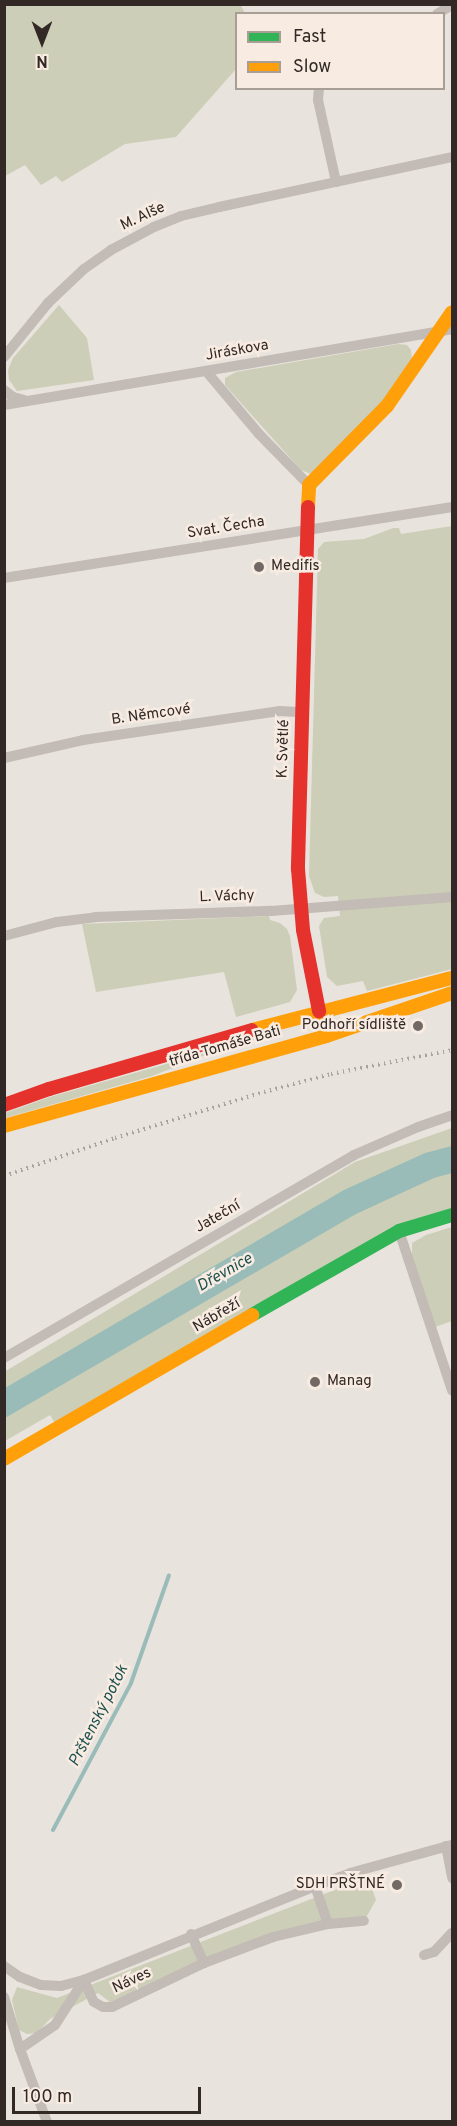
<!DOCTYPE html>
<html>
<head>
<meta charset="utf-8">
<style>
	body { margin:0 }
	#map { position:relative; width:457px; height:2126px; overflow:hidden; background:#e9e3dd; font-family:Overpass,sans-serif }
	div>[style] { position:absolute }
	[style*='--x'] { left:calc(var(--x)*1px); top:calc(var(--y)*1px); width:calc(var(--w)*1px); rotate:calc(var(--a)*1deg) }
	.green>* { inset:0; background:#ccceb7 }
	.water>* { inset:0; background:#99bcb9 }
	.stream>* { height:4px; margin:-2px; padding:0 2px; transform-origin:2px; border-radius:2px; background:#99bcb9 }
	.street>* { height:10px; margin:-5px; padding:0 5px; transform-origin:5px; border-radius:5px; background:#c2bbb6 }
	.fast>* { height:14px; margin:-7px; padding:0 7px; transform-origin:7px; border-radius:7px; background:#30b455 }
	.slow>* { height:14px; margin:-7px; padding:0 7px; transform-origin:7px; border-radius:7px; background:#ff9f0a }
	.jam>* { height:14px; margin:-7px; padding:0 7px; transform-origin:7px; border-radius:7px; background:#e5322d }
	.rail>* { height:4px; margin-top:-2px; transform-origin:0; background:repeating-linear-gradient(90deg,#aaa4a0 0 1.5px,transparent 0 6px) }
	.dots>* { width:16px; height:16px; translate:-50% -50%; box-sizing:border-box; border:3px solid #f8ece2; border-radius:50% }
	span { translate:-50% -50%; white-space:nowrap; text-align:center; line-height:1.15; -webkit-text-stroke:5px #f8ece2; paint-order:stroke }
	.street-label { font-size:15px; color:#322825 }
	.poi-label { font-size:15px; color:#322825 }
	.left { translate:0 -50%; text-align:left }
	.right { translate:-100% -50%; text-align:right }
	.water-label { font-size:16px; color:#1d5150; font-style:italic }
	.frame { position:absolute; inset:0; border:6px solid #322825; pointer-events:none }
	.legend { position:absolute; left:235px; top:12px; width:210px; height:78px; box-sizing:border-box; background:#f8ece2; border:2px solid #a99e96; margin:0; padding:8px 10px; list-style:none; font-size:18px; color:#322825 }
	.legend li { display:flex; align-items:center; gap:12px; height:30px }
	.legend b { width:30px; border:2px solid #a99e96 }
	.north { position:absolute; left:12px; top:12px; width:60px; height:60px; -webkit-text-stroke:4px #f8ece2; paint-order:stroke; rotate:180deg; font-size:16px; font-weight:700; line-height:24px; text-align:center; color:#322825 }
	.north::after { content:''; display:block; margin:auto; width:21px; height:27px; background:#322825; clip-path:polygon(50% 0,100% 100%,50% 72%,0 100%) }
	.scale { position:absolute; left:12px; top:2087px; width:189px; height:27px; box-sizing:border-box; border:3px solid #322825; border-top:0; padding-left:8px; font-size:18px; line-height:21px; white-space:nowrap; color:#322825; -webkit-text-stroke:4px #f8ece2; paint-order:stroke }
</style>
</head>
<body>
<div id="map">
	<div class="green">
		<div style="clip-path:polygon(5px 4px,240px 4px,245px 13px,237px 14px,236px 69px,176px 137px,125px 144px,62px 182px,56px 176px,41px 185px,25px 165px,5px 176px)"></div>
		<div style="clip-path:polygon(59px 305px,87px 338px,94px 380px,17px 391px,9px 380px,8px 370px,13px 358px)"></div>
		<div style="clip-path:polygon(398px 344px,407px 345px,411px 350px,412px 360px,386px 398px,311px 474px,301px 470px,225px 385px,225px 378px,236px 372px)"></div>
		<div style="clip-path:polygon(452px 526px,452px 969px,367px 991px,363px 981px,337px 986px,327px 977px,319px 926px,324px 918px,340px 916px,338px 896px,324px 897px,315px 893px,309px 876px,318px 549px,324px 542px,364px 539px,393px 528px,399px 528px,401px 534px)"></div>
		<div style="clip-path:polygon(269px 916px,270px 920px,280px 923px,287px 929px,290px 936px,297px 990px,290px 1002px,236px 1017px,224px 972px,96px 992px,82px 924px)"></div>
		<div style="clip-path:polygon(297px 1027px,211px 1053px,152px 1076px,5px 1118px,5px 1113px,50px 1097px)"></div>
		<div style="clip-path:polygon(452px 1128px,452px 1208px,55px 1423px,50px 1415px,5px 1441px,4px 1372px,355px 1162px)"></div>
		<div style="clip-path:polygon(452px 1227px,452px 1321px,435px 1327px,412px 1259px,412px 1243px,426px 1235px)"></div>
		<div style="clip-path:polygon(368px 1877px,376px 1900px,364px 1921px,273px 1937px,115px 2006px,98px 1993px,50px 2019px,37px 2033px,27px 2034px,19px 2030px,12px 2000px,17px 1987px,57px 1998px)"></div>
	</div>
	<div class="water">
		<div style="clip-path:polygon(452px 1146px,452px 1173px,434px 1178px,356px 1214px,5px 1418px,5px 1388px,344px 1190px,425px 1153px)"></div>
	</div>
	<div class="stream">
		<div style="--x:53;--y:1830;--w:166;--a:-62"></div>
		<div style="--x:131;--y:1683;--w:114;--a:-70.6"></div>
	</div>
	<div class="street">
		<div style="--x:437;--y:14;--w:17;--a:-31"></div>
		<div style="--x:319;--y:88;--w:12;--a:95"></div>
		<div style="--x:318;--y:100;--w:84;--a:77.6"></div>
		<div style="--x:4;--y:357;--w:70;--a:-50.8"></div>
		<div style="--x:48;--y:303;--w:50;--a:-43.4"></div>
		<div style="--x:84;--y:269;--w:33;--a:-35"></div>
		<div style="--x:111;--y:250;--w:49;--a:-28.1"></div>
		<div style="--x:154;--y:227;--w:29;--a:-22"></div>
		<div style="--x:181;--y:216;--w:39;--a:-13"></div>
		<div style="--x:219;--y:207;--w:238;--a:-12.1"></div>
		<div style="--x:206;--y:371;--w:82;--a:49.9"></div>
		<div style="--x:259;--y:434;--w:71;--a:45.6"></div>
		<div style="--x:4;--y:390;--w:11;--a:38"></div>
		<div style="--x:13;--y:397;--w:11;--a:15"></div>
		<div style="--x:4;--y:405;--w:454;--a:-9.6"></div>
		<div style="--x:4;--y:578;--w:454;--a:-9"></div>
		<div style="--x:4;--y:758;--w:81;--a:-12.8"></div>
		<div style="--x:83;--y:740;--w:199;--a:-8.4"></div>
		<div style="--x:280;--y:711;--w:22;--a:3"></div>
		<div style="--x:4;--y:936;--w:55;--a:-14.8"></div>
		<div style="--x:57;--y:922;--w:38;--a:-7"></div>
		<div style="--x:95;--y:917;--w:176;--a:-2"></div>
		<div style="--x:271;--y:911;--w:182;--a:-4.4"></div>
		<div style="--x:399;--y:1231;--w:168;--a:71.6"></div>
		<div style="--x:4;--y:1358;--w:405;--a:-30.1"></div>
		<div style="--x:354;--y:1155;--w:70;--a:-23.6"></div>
		<div style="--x:418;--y:1127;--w:36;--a:-19"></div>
		<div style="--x:446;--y:1846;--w:33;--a:79"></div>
		<div style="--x:315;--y:1886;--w:40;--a:71.1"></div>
		<div style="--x:191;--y:1934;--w:32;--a:66"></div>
		<div style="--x:424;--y:1955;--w:10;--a:-17"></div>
		<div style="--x:434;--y:1952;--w:26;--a:-47"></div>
		<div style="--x:4;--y:1966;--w:19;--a:35"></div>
		<div style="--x:20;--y:1977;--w:22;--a:21"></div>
		<div style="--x:41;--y:1985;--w:20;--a:3"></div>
		<div style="--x:61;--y:1986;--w:24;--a:-15"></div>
		<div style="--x:84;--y:1980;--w:249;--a:-22.1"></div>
		<div style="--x:315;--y:1886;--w:37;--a:-20"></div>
		<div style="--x:350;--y:1873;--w:106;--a:-15.4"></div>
		<div style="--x:84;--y:1980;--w:24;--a:66"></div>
		<div style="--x:94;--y:2002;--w:10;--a:29"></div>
		<div style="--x:103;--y:2007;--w:9;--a:0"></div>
		<div style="--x:112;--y:2007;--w:102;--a:-25.6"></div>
		<div style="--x:204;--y:1963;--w:74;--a:-20.6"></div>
		<div style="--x:273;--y:1937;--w:57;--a:-13.3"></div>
		<div style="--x:328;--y:1924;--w:36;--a:-5"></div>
		<div style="--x:4;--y:1997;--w:54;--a:72.9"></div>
		<div style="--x:20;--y:2049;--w:78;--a:69.7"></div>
		<div style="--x:20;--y:2049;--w:42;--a:-34.4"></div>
		<div style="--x:55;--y:2025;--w:54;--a:-57.2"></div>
	</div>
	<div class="fast">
		<div style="--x:252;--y:1315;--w:169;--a:-29.7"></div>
		<div style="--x:399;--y:1231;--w:55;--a:-16.8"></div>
	</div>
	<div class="slow">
		<div style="--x:308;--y:507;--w:22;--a:-87"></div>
		<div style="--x:309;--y:485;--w:111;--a:-45.4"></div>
		<div style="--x:387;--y:406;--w:114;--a:-55.3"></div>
		<div style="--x:252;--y:1030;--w:207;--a:-14.6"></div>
		<div style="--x:4;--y:1126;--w:334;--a:-15.6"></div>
		<div style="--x:326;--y:1036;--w:133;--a:-18.8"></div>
		<div style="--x:4;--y:1459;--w:287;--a:-30.1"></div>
	</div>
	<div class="jam">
		<div style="--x:308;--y:507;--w:362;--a:91.6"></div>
		<div style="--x:298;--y:869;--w:61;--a:85.3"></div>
		<div style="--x:303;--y:930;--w:83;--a:78.8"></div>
		<div style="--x:4;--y:1105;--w:48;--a:-19.6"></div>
		<div style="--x:49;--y:1089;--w:211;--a:-16.2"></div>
	</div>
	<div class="rail">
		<div style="--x:4;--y:1176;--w:117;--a:-18.9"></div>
		<div style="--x:115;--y:1138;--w:156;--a:-17.2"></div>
		<div style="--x:264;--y:1092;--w:69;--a:-15"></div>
		<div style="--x:331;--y:1074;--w:123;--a:-11.2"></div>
	</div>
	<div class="dots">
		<div style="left:259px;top:567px;background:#726965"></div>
		<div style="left:418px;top:1026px;background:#726965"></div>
		<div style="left:315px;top:1382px;background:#726965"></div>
		<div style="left:397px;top:1885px;background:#726965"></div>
	</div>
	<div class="street-label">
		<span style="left:143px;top:217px;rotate:-25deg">M. Alše</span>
		<span style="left:237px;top:351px;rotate:-10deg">Jiráskova</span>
		<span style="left:226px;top:528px;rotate:-9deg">Svat. Čecha</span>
		<span style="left:151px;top:715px;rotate:-8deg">B. Němcové</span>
		<span style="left:284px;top:749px;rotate:-88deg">K. Světlé</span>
		<span style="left:227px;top:897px;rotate:-2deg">L. Váchy</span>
		<span style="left:225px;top:1047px;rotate:-16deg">třída Tomáše Bati</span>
		<span style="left:218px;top:1217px;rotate:-30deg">Jateční</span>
		<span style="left:217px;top:1316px;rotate:-30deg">Nábřeží</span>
		<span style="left:132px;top:1981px;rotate:-25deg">Náves</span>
	</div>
	<div class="poi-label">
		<span class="left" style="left:271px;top:567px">Medifis</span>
		<span class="right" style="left:406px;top:1026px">Podhoří sídliště</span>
		<span class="left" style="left:327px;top:1382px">Manag</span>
		<span class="right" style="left:385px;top:1885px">SDH PRŠTNÉ</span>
	</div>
	<div class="water-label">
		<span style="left:225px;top:1273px;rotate:-30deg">Dřevnice</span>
		<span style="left:99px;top:1716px;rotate:-63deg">Prštenský potok</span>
	</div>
	<div class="frame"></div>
	<ul class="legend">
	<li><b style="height:8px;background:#30b455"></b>Fast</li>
	<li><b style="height:8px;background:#ff9f0a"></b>Slow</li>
	</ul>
	<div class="north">N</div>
	<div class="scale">100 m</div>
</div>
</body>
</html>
